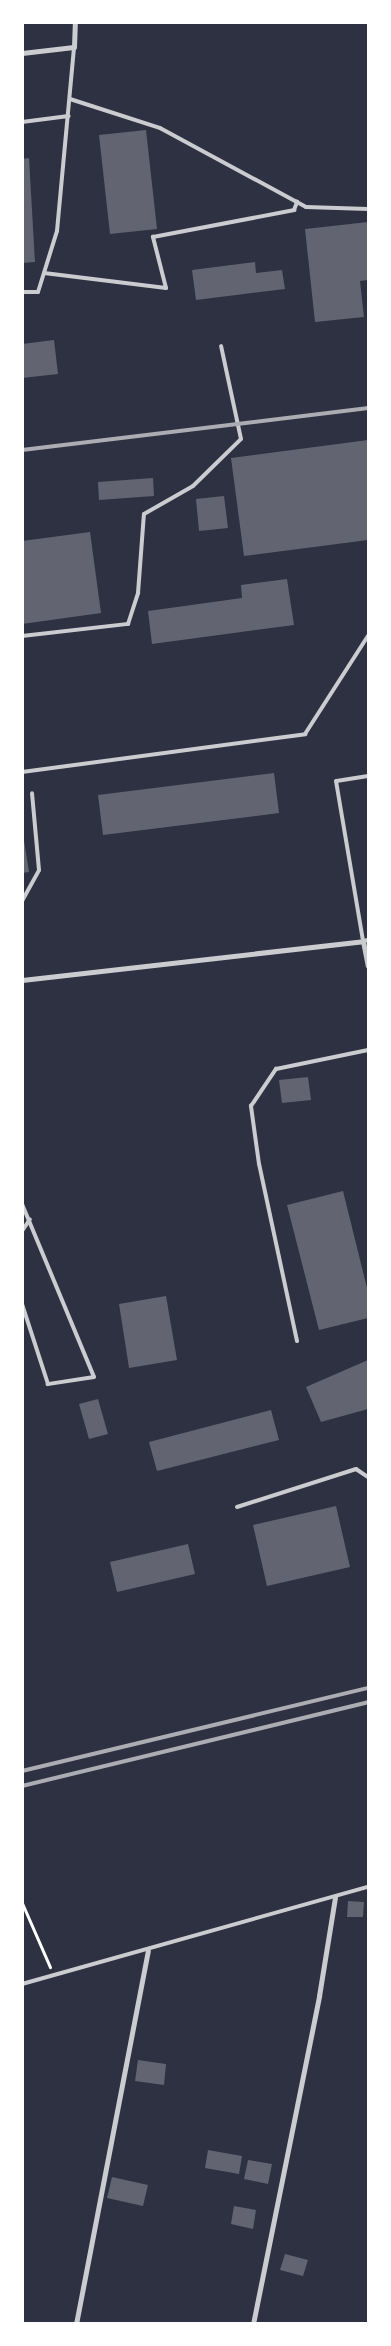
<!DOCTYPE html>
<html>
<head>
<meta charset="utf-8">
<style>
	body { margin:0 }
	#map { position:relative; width:391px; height:2346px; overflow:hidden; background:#2d3142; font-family:Literata,serif }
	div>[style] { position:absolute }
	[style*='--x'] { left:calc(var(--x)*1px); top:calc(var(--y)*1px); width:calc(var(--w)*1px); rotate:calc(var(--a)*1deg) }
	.building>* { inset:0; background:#626471 }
	.path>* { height:3px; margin:-1.5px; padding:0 1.5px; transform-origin:1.5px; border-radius:1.5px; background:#fff }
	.service>* { height:4px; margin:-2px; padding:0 2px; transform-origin:2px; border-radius:2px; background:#caccd0 }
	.minor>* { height:5px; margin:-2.5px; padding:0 2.5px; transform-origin:2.5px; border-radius:2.5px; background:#caccd0 }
	.rail>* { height:4px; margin:-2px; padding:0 2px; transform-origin:2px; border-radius:2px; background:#abadb3 }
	span { translate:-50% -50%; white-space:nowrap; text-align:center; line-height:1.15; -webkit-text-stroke:4px #fff; paint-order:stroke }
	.frame { position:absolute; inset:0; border:24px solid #fff; pointer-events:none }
</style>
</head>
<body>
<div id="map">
	<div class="building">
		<div style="clip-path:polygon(146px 130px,157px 229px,110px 234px,99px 135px)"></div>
		<div style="clip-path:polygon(29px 158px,35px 262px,22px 263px,22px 159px)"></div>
		<div style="clip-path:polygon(368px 222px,368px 280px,360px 281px,364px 317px,315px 322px,305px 229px)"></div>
		<div style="clip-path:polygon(255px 262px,256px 273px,282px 270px,285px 289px,196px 300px,192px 270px)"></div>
		<div style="clip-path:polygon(54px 340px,58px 374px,22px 378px,22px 344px)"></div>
		<div style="clip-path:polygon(368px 440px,368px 540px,244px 556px,231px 458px)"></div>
		<div style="clip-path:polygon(153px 478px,154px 496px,99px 500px,98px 482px)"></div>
		<div style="clip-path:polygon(224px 496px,228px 528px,199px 531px,196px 499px)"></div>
		<div style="clip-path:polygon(90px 532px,101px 613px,22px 624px,22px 541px)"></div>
		<div style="clip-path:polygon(287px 579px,294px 625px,152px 644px,148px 611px,242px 598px,241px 585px)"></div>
		<div style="clip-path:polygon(274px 773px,279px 813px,103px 835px,98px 795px)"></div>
		<div style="clip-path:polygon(22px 828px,29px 872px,22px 873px)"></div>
		<div style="clip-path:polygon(308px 1077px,311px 1100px,282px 1103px,279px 1080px)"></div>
		<div style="clip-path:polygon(343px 1191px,368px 1292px,368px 1318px,319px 1330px,287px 1205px)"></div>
		<div style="clip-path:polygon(166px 1296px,177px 1360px,129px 1368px,119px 1304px)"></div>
		<div style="clip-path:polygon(368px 1360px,368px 1409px,321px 1422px,306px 1387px)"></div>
		<div style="clip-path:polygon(98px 1399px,108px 1434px,89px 1439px,79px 1404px)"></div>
		<div style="clip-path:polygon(271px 1410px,279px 1440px,157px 1471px,149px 1442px)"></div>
		<div style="clip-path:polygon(336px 1506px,350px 1567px,267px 1586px,253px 1525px)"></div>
		<div style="clip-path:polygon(188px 1544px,195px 1574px,117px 1592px,110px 1562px)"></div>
		<div style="clip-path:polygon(348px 1901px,364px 1902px,363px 1917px,347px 1917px)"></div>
		<div style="clip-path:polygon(138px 2060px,166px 2064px,164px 2085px,135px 2081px)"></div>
		<div style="clip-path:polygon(208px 2150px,242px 2156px,239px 2174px,205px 2168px)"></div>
		<div style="clip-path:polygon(248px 2160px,272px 2164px,268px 2184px,244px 2179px)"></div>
		<div style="clip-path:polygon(112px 2177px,148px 2185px,143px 2206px,107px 2198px)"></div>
		<div style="clip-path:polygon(234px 2206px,256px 2210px,253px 2229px,231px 2224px)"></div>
		<div style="clip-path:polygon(285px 2254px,308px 2260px,303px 2276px,280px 2270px)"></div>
	</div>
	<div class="path">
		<div style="--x:22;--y:1903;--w:70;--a:66.4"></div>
	</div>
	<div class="service">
		<div style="--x:70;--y:99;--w:95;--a:17.9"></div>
		<div style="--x:160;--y:128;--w:166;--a:28.4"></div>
		<div style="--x:306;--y:207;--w:62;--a:1.8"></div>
		<div style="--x:22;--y:122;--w:47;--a:-7.3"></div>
		<div style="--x:44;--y:273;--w:123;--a:7"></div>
		<div style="--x:166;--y:288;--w:53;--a:-104.3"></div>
		<div style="--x:153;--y:237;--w:144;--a:-10.8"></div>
		<div style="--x:294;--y:210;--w:9;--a:-69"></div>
		<div style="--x:22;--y:292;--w:16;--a:0"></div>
		<div style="--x:38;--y:292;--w:64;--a:-72.7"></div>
		<div style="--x:57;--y:231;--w:185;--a:-84.7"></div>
		<div style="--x:22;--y:636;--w:107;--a:-6.5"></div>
		<div style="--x:128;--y:624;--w:33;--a:-72"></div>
		<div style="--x:138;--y:593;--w:79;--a:-85.7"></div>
		<div style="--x:144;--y:514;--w:56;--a:-29.7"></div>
		<div style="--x:193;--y:486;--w:67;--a:-44.4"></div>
		<div style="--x:241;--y:439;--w:95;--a:-102.1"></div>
		<div style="--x:22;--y:772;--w:286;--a:-7.6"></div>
		<div style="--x:305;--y:734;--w:117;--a:-57.3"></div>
		<div style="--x:368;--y:776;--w:32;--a:171"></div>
		<div style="--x:336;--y:781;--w:162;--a:80.4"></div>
		<div style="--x:363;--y:941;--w:5;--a:-11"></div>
		<div style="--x:22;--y:901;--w:35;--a:-61"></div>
		<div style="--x:39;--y:870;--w:77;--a:-95.2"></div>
		<div style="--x:22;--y:1204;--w:187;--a:67.4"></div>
		<div style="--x:94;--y:1377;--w:47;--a:171.3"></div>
		<div style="--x:48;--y:1384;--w:84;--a:-108"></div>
		<div style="--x:22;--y:1231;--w:14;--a:-56"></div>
		<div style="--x:297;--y:1341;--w:181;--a:-102.1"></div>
		<div style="--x:259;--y:1164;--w:59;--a:-97.9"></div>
		<div style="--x:251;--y:1106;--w:45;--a:-56"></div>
		<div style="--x:276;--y:1069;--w:94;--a:-11.7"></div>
		<div style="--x:237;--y:1507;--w:125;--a:-17.7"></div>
		<div style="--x:356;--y:1469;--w:14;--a:34"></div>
		<div style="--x:22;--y:1984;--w:359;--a:-15.7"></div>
	</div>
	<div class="minor">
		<div style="--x:22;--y:53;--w:52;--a:-6.6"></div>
		<div style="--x:74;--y:47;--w:25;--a:-88"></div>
		<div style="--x:22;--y:980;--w:343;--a:-6.5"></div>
		<div style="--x:363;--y:941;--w:25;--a:79"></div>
		<div style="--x:76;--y:2324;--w:380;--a:-79.1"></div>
		<div style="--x:253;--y:2324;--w:335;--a:-78.6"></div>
		<div style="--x:319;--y:1996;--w:100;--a:-80.8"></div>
	</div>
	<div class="rail">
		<div style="--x:22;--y:450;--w:349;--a:-6.9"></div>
		<div style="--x:22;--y:1771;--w:356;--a:-13.5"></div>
		<div style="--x:22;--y:1786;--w:356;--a:-13.6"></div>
	</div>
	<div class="frame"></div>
</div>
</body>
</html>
